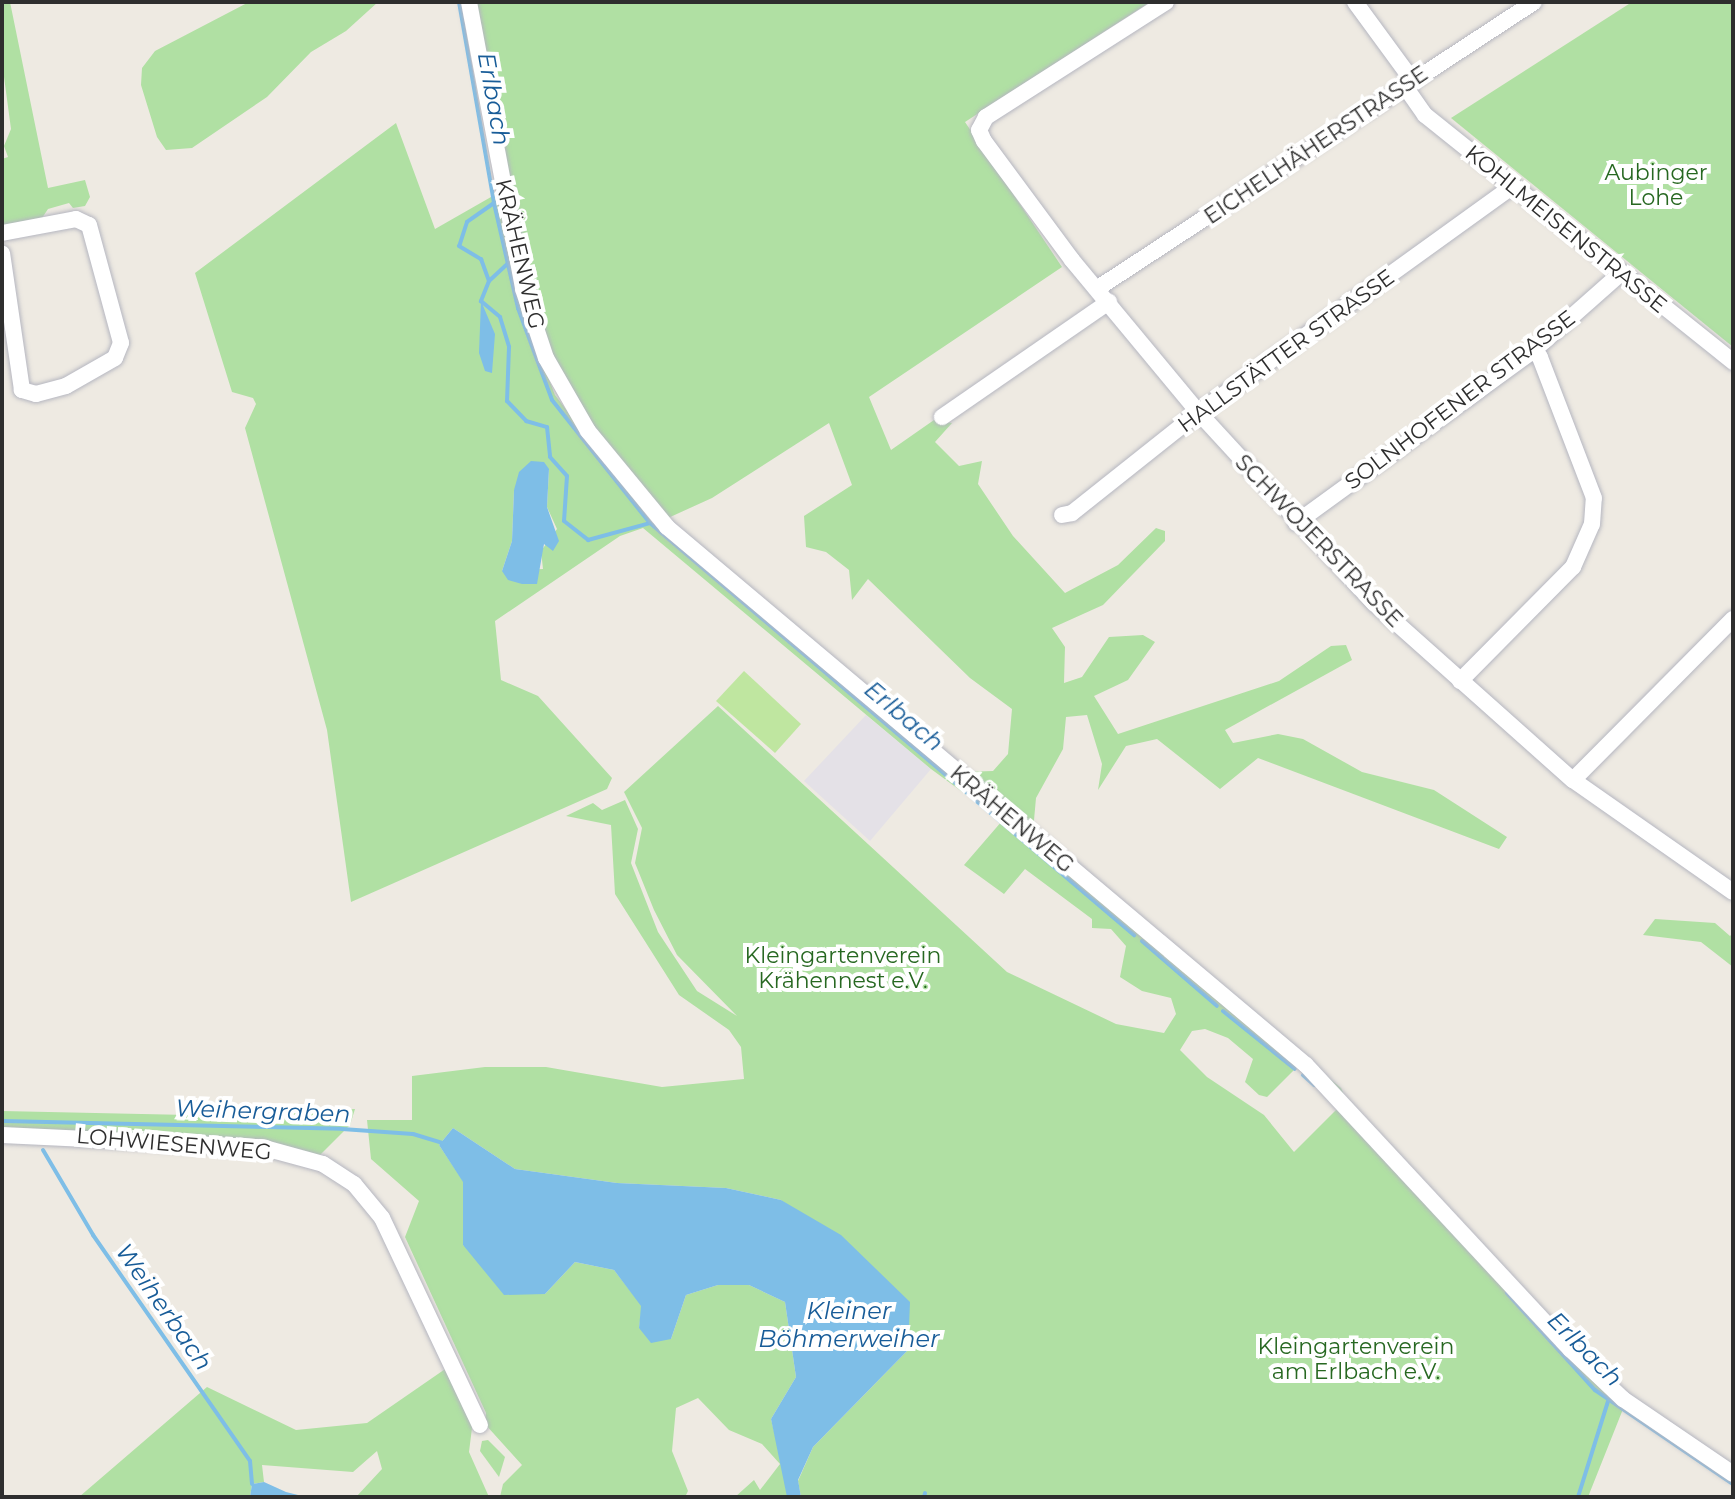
<!DOCTYPE html>
<html>
<head>
<meta charset="utf-8">
<style>
	body { margin:0 }
	#map { position:relative; width:1735px; height:1499px; overflow:hidden; background:#eeeae2; font-family:Montserrat,sans-serif }
	div>[style] { position:absolute }
	[style*='--x'] { left:calc(var(--x)*1px); top:calc(var(--y)*1px); width:calc(var(--w)*1px); rotate:calc(var(--a)*1deg) }
	.industrial>* { inset:0; background:#e4e1e7 }
	.green>* { inset:0; background:#b0e0a3 }
	.pitch>* { inset:0; background:#bfe6a0 }
	.water>* { inset:0; background:#7ebee7 }
	.stream>* { height:4px; margin:-2px; padding:0 2px; transform-origin:2px; border-radius:2px; background:#7ebee7 }
	.roads { filter:drop-shadow(0 0 2px #b5b6c0) drop-shadow(0 0 2px #b5b6c0) }
	.minor>* { height:16px; margin:-8px; padding:0 8px; transform-origin:8px; border-radius:8px; background:#fff }
	span { translate:-50% -50%; white-space:nowrap; text-align:center; line-height:1.15; -webkit-text-stroke:8px #fff; paint-order:stroke }
	.street-label { font-size:22px; color:#2e2e2e }
	.park-label { font-size:22px; color:#276821 }
	.water-label { font-size:24px; color:#185c98; font-style:italic }
	.frame { position:absolute; inset:0; border:4px solid #2e2e2e; pointer-events:none }
</style>
</head>
<body>
<div id="map">
	<div class="industrial">
		<div style="clip-path:polygon(866px 715px,931px 769px,870px 841px,804px 781px)"></div>
	</div>
	<div class="green">
		<div style="clip-path:polygon(2px 2px,10px 2px,48px 188px,85px 180px,90px 197px,85px 206px,73px 208px,69px 203px,48px 209px,42px 218px,2px 227px,2px 159px,8px 157px,4px 146px,11px 129px,2px 62px)"></div>
		<div style="clip-path:polygon(249px 2px,378px 2px,346px 31px,311px 52px,267px 97px,192px 148px,166px 150px,157px 137px,141px 85px,142px 68px,155px 51px)"></div>
		<div style="clip-path:polygon(evenodd,475px 2px,1150px 2px,965px 122px,1062px 267px,869px 397px,891px 450px,934px 420px,952px 423px,935px 442px,959px 466px,982px 461px,978px 484px,1013px 536px,1065px 593px,1118px 565px,1156px 528px,1165px 531px,1165px 541px,1103px 605px,1052px 628px,1065px 647px,1064px 683px,1082px 677px,1109px 637px,1143px 635px,1155px 642px,1128px 680px,1094px 696px,1118px 734px,1279px 681px,1331px 646px,1346px 645px,1352px 660px,1225px 730px,1233px 743px,1278px 734px,1303px 739px,1362px 772px,1434px 790px,1507px 837px,1499px 849px,1258px 758px,1220px 789px,1157px 739px,1126px 746px,1098px 790px,1102px 764px,1087px 715px,1066px 717px,1063px 749px,1036px 798px,1033px 831px,1341px 1088px,1347px 1101px,1585px 1356px,1629px 1394px,1588px 1497px,801px 1497px,798px 1481px,813px 1447px,908px 1350px,781px 1200px,726px 1188px,617px 1183px,515px 1169px,453px 1128px,439px 1145px,463px 1181px,463px 1245px,545px 1294px,575px 1262px,614px 1270px,642px 1306px,639px 1328px,671px 1339px,686px 1295px,718px 1285px,749px 1285px,785px 1302px,796px 1377px,771px 1419px,787px 1484px,787px 1497px,735px 1497px,754px 1480px,760px 1490px,780px 1464px,762px 1444px,729px 1430px,698px 1398px,676px 1408px,672px 1451px,688px 1491px,685px 1497px,500px 1497px,503px 1484px,522px 1465px,485px 1424px,486px 1413px,405px 1237px,419px 1201px,371px 1159px,367px 1120px,412px 1120px,412px 1076px,485px 1067px,546px 1067px,662px 1087px,744px 1079px,741px 1047px,729px 1030px,679px 995px,615px 894px,611px 825px,566px 816px,593px 803px,602px 810px,625px 800px,638px 829px,631px 863px,658px 932px,697px 991px,737px 1016px,677px 955px,654px 910px,635px 863px,642px 828px,624px 792px,718px 706px,1007px 972px,1116px 1024px,1164px 1033px,1176px 1014px,1171px 998px,1142px 991px,1120px 977px,1126px 946px,1111px 929px,1092px 928px,1092px 919px,1025px 869px,1004px 894px,964px 865px,1002px 821px,931px 769px,643px 528px,620px 536px,495px 621px,501px 680px,538px 696px,612px 778px,607px 789px,351px 902px,327px 730px,245px 428px,256px 404px,253px 398px,232px 392px,195px 273px,396px 123px,435px 229px,498px 193px,523px 312px,555px 395px,653px 524px,662px 513px,569px 394px,536px 319px,475px 2px,829px 423px,852px 485px,804px 516px,806px 547px,826px 552px,849px 570px,852px 600px,868px 579px,970px 678px,1012px 709px,1008px 754px,993px 771px,963px 772px,668px 518px,712px 498px,829px 423px,475px 2px,549px 469px,547px 507px,557px 529px,541px 551px,543px 569px,502px 571px,512px 541px,514px 490px,549px 469px,475px 2px,1205px 1029px,1228px 1038px,1253px 1059px,1245px 1082px,1259px 1095px,1267px 1097px,1298px 1066px,1341px 1105px,1294px 1152px,1264px 1115px,1207px 1077px,1180px 1050px,1192px 1031px,1205px 1029px)"></div>
		<div style="clip-path:polygon(1632px 2px,1733px 2px,1733px 347px,1451px 118px)"></div>
		<div style="clip-path:polygon(1655px 919px,1715px 923px,1730px 936px,1733px 933px,1733px 967px,1701px 942px,1643px 935px)"></div>
		<div style="clip-path:polygon(355px 1109px,350px 1125px,319px 1156px,173px 1135px,2px 1129px,2px 1111px,235px 1116px)"></div>
		<div style="clip-path:polygon(451px 1365px,473px 1420px,469px 1452px,489px 1497px,356px 1497px,382px 1469px,377px 1451px,353px 1472px,262px 1465px,264px 1482px,252px 1484px,250px 1497px,79px 1497px,207px 1387px,296px 1430px,367px 1423px)"></div>
		<div style="clip-path:polygon(488px 1440px,505px 1457px,499px 1477px,480px 1451px,482px 1441px)"></div>
	</div>
	<div class="pitch">
		<div style="clip-path:polygon(744px 671px,801px 724px,775px 753px,716px 701px)"></div>
	</div>
	<div class="water">
		<div style="clip-path:polygon(481px 301px,495px 334px,492px 373px,485px 371px,479px 353px)"></div>
		<div style="clip-path:polygon(531px 461px,544px 462px,549px 469px,547px 507px,559px 541px,553px 551px,544px 544px,537px 584px,522px 584px,508px 580px,502px 571px,512px 541px,514px 490px,519px 472px)"></div>
		<div style="clip-path:polygon(453px 1128px,515px 1169px,617px 1183px,726px 1188px,781px 1200px,841px 1235px,910px 1302px,908px 1350px,813px 1447px,798px 1480px,801px 1497px,787px 1497px,771px 1419px,796px 1377px,785px 1302px,749px 1285px,718px 1285px,686px 1295px,671px 1339px,651px 1343px,639px 1328px,641px 1306px,614px 1270px,575px 1262px,545px 1294px,504px 1295px,463px 1245px,463px 1182px,439px 1145px)"></div>
		<div style="clip-path:polygon(264px 1482px,286px 1492px,306px 1497px,250px 1497px,252px 1484px)"></div>
	</div>
	<div class="stream">
		<div style="--x:459;--y:2;--w:204;--a:80.1"></div>
		<div style="--x:494;--y:203;--w:33;--a:145"></div>
		<div style="--x:467;--y:222;--w:25;--a:108"></div>
		<div style="--x:459;--y:246;--w:26;--a:31"></div>
		<div style="--x:481;--y:259;--w:23;--a:70"></div>
		<div style="--x:489;--y:281;--w:22;--a:112"></div>
		<div style="--x:481;--y:301;--w:25;--a:40"></div>
		<div style="--x:500;--y:317;--w:31;--a:73"></div>
		<div style="--x:509;--y:347;--w:54;--a:92.1"></div>
		<div style="--x:507;--y:401;--w:28;--a:46"></div>
		<div style="--x:526;--y:421;--w:22;--a:16"></div>
		<div style="--x:547;--y:427;--w:30;--a:84"></div>
		<div style="--x:550;--y:457;--w:25;--a:48"></div>
		<div style="--x:567;--y:476;--w:45;--a:93.8"></div>
		<div style="--x:564;--y:521;--w:31;--a:38"></div>
		<div style="--x:588;--y:540;--w:64;--a:-15.3"></div>
		<div style="--x:650;--y:523;--w:636;--a:40.41"></div>
		<div style="--x:494;--y:203;--w:108;--a:77.1"></div>
		<div style="--x:518;--y:308;--w:98;--a:69.7"></div>
		<div style="--x:552;--y:400;--w:157;--a:51.5"></div>
		<div style="--x:489;--y:281;--w:25;--a:-43"></div>
		<div style="--x:1142;--y:941;--w:99;--a:40.9"></div>
		<div style="--x:1223;--y:1011;--w:92;--a:38.9"></div>
		<div style="--x:1303;--y:1075;--w:15;--a:42"></div>
		<div style="--x:2;--y:1121;--w:340;--a:1.3"></div>
		<div style="--x:342;--y:1129;--w:71;--a:4"></div>
		<div style="--x:413;--y:1134;--w:34;--a:17"></div>
		<div style="--x:43;--y:1150;--w:99;--a:59.5"></div>
		<div style="--x:93;--y:1235;--w:275;--a:55.2"></div>
		<div style="--x:250;--y:1461;--w:23;--a:85"></div>
		<div style="--x:1507;--y:1293;--w:131;--a:47.8"></div>
		<div style="--x:1595;--y:1390;--w:167;--a:34.3"></div>
		<div style="--x:924;--y:1497;--w:4;--a:-76"></div>
		<div style="--x:1578;--y:1497;--w:101;--a:-72.6"></div>
	</div>
	<div class="roads">
		<div class="minor">
			<div style="--x:469;--y:2;--w:292;--a:79.3"></div>
			<div style="--x:523;--y:289;--w:73;--a:71.6"></div>
			<div style="--x:546;--y:358;--w:84;--a:60.1"></div>
			<div style="--x:588;--y:431;--w:124;--a:50.5"></div>
			<div style="--x:667;--y:527;--w:835;--a:40.1"></div>
			<div style="--x:1306;--y:1065;--w:388;--a:47.1"></div>
			<div style="--x:1570;--y:1349;--w:73;--a:43.3"></div>
			<div style="--x:1623;--y:1399;--w:133;--a:34.3"></div>
			<div style="--x:1166;--y:2;--w:214;--a:147.4"></div>
			<div style="--x:986;--y:117;--w:15;--a:118"></div>
			<div style="--x:979;--y:130;--w:12;--a:66"></div>
			<div style="--x:984;--y:141;--w:148;--a:53.5"></div>
			<div style="--x:1072;--y:260;--w:200;--a:50.3"></div>
			<div style="--x:1200;--y:414;--w:257;--a:47.4"></div>
			<div style="--x:1374;--y:603;--w:266;--a:41.7"></div>
			<div style="--x:1573;--y:780;--w:195;--a:35"></div>
			<div style="--x:1355;--y:2;--w:97;--a:53.8"></div>
			<div style="--x:1406;--y:88;--w:33;--a:55"></div>
			<div style="--x:1425;--y:115;--w:395;--a:38.7"></div>
			<div style="--x:2;--y:233;--w:75;--a:-10.7"></div>
			<div style="--x:76;--y:219;--w:14;--a:25"></div>
			<div style="--x:89;--y:225;--w:122;--a:74.8"></div>
			<div style="--x:121;--y:343;--w:16;--a:112"></div>
			<div style="--x:115;--y:358;--w:56;--a:150.3"></div>
			<div style="--x:66;--y:386;--w:31;--a:165"></div>
			<div style="--x:36;--y:394;--w:15;--a:-164"></div>
			<div style="--x:22;--y:390;--w:138;--a:-98.3"></div>
			<div style="--x:1098;--y:288;--w:521;--a:-33.26"></div>
			<div style="--x:942;--y:417;--w:203;--a:-34.6"></div>
			<div style="--x:1062;--y:515;--w:10;--a:-11"></div>
			<div style="--x:1072;--y:513;--w:156;--a:-38.5"></div>
			<div style="--x:1194;--y:416;--w:392;--a:-35.8"></div>
			<div style="--x:1296;--y:523;--w:293;--a:-36"></div>
			<div style="--x:1533;--y:351;--w:116;--a:-41.5"></div>
			<div style="--x:1460;--y:681;--w:161;--a:-45.3"></div>
			<div style="--x:1573;--y:567;--w:47;--a:-66.2"></div>
			<div style="--x:1592;--y:524;--w:26;--a:-86"></div>
			<div style="--x:1594;--y:498;--w:151;--a:-111"></div>
			<div style="--x:1540;--y:357;--w:9;--a:-139"></div>
			<div style="--x:1573;--y:780;--w:227;--a:-45.2"></div>
			<div style="--x:2;--y:1135;--w:259;--a:2.7"></div>
			<div style="--x:261;--y:1147;--w:64;--a:15.3"></div>
			<div style="--x:323;--y:1164;--w:37;--a:33"></div>
			<div style="--x:354;--y:1184;--w:44;--a:50.5"></div>
			<div style="--x:382;--y:1218;--w:229;--a:64.7"></div>
		</div>
	</div>
	<div class="street-label">
		<span style="left:1316px;top:145px;rotate:-34deg">EICHELHÄHERSTRASSE</span>
		<span style="left:1566px;top:229px;rotate:39deg">KOHLMEISENSTRASSE</span>
		<span style="left:520px;top:254px;rotate:77deg">KRÄHENWEG</span>
		<span style="left:1286px;top:351px;rotate:-36deg">HALLSTÄTTER STRASSE</span>
		<span style="left:1460px;top:400px;rotate:-37deg">SOLNHOFENER STRASSE</span>
		<span style="left:1319px;top:541px;rotate:46deg">SCHWOJERSTRASSE</span>
		<span style="left:1012px;top:819px;rotate:40deg">KRÄHENWEG</span>
		<span style="left:174px;top:1144px;rotate:5deg">LOHWIESENWEG</span>
	</div>
	<div class="park-label">
		<span style="left:1656px;top:185px">Aubinger<br>Lohe</span>
		<span style="left:843px;top:968px">Kleingartenverein<br>Krähennest e.V.</span>
		<span style="left:1356px;top:1359px">Kleingartenverein<br>am Erlbach e.V.</span>
	</div>
	<div class="water-label">
		<span style="left:494px;top:99px;rotate:80deg">Erlbach</span>
		<span style="left:904px;top:716px;rotate:40deg">Erlbach</span>
		<span style="left:263px;top:1111px;rotate:2deg">Weihergraben</span>
		<span style="left:164px;top:1307px;rotate:55deg">Weiherbach</span>
		<span style="left:849px;top:1325px">Kleiner<br>Böhmerweiher</span>
		<span style="left:1585px;top:1349px;rotate:45deg">Erlbach</span>
	</div>
	<div class="frame"></div>
</div>
</body>
</html>
